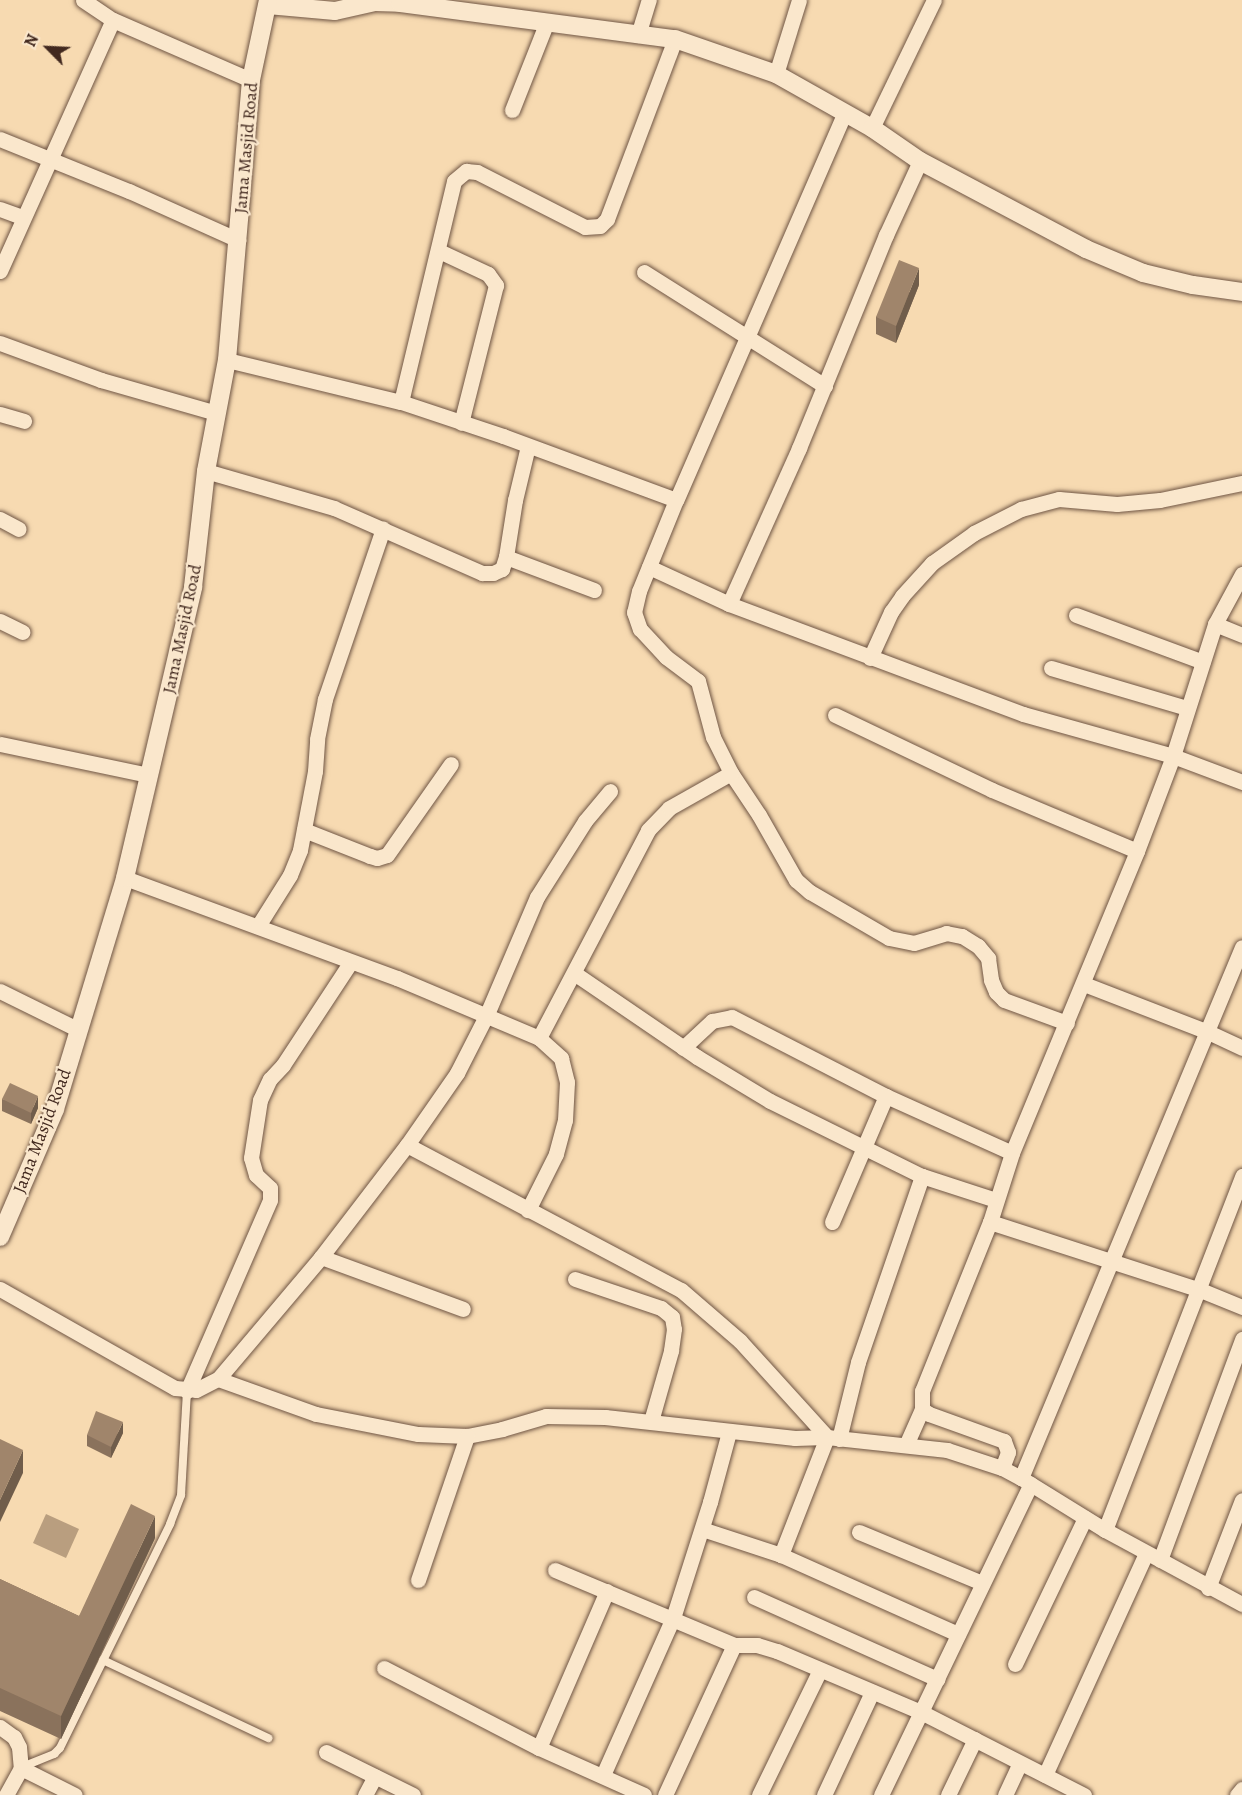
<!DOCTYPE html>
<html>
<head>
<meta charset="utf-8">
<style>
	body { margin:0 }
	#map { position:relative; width:1242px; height:1795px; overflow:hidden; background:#f7dab1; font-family:Alegreya,serif }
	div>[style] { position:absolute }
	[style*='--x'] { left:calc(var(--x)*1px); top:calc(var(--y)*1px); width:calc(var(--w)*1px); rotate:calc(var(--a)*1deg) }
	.water>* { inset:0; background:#b99e7f }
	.roads { filter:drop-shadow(0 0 2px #6f5544) drop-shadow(0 0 2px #6f5544) }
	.service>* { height:8px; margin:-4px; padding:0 4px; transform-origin:4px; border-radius:4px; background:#fae7cc }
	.minor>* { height:15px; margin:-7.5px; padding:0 7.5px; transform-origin:7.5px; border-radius:7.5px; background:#fae7cc }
	.tertiary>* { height:18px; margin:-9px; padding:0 9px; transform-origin:9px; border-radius:9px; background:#fae7cc }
	.wall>* { inset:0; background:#8a725c }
	.shaded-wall>* { inset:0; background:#705d4b }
	.building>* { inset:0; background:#a0856b }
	span { translate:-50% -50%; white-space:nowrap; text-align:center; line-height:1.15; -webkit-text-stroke:4.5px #fae7cc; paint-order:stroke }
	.street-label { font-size:18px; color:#42291f }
	.north { position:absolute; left:18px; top:18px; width:60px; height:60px; -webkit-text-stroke:4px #fae7cc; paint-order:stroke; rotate:294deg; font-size:16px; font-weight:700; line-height:24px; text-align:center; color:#42291f }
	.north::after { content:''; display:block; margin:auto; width:21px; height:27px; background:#42291f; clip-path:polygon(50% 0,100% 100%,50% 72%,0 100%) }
</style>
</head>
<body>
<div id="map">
	<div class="water">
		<div style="clip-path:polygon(46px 1514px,79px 1529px,66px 1558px,33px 1543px)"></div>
	</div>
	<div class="roads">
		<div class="service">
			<div style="--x:103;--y:1660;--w:183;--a:25.3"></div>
			<div style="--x:22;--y:1767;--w:35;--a:-22"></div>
			<div style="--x:54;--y:1754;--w:8;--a:-45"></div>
			<div style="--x:60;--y:1748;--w:250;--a:-63.8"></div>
			<div style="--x:170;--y:1524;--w:31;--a:-69"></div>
			<div style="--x:181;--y:1495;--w:104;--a:-86.7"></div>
		</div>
		<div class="minor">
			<div style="--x:83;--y:0;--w:36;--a:34"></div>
			<div style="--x:113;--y:20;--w:150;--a:23.5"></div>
			<div style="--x:638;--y:35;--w:37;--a:-73"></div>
			<div style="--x:776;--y:74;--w:77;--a:-72.7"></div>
			<div style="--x:512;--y:110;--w:92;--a:-68.4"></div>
			<div style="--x:845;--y:112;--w:423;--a:113.5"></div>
			<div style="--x:676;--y:500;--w:98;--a:112.1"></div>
			<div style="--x:639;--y:591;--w:22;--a:103"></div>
			<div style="--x:634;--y:612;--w:18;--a:71"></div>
			<div style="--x:640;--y:629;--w:38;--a:47"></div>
			<div style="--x:666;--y:657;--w:40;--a:37"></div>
			<div style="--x:698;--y:681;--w:58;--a:75"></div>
			<div style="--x:713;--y:737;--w:40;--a:63.4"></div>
			<div style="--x:731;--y:773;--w:50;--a:56.3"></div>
			<div style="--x:759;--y:815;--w:75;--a:60.4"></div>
			<div style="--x:796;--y:880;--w:18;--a:41"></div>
			<div style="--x:810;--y:892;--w:91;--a:30.2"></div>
			<div style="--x:889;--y:938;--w:25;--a:11"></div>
			<div style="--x:914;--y:943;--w:34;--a:-17"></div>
			<div style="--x:946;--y:933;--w:16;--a:11"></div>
			<div style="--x:962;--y:936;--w:19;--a:32"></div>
			<div style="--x:978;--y:946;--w:16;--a:50"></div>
			<div style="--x:988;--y:958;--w:22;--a:82"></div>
			<div style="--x:991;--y:980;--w:13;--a:67"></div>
			<div style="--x:996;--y:992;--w:11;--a:45"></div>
			<div style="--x:1004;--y:1000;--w:67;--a:20.1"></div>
			<div style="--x:872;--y:128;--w:142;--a:-64.2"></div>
			<div style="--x:0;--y:139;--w:139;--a:22"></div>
			<div style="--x:129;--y:191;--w:120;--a:24.2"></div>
			<div style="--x:0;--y:209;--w:23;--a:20"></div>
			<div style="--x:439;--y:251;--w:54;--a:25.1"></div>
			<div style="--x:488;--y:274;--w:14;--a:54"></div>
			<div style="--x:496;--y:285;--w:142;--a:104.2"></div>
			<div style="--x:0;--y:271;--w:275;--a:-65.8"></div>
			<div style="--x:644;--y:272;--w:214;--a:32.2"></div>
			<div style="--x:0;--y:343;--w:108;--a:20.1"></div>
			<div style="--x:101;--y:380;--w:120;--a:16"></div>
			<div style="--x:227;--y:360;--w:179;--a:13.6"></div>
			<div style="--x:401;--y:402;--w:108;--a:18.4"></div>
			<div style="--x:503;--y:436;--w:184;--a:20.3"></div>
			<div style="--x:401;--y:402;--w:227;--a:-76.5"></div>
			<div style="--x:454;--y:181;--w:16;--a:-40"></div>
			<div style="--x:466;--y:171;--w:11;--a:5"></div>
			<div style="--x:477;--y:172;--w:121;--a:27"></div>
			<div style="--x:585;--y:227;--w:15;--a:-4"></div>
			<div style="--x:600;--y:226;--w:10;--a:-45"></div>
			<div style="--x:607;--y:219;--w:192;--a:-69.3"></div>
			<div style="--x:0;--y:414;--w:25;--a:16"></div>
			<div style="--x:528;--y:446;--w:56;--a:103.5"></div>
			<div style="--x:515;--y:500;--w:58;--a:99"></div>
			<div style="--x:506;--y:557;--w:94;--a:20.6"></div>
			<div style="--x:206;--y:471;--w:133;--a:16.1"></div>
			<div style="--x:334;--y:508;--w:162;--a:23.7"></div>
			<div style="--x:482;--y:573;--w:11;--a:0"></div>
			<div style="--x:493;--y:573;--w:10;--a:-24"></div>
			<div style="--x:502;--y:569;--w:13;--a:-72"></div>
			<div style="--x:0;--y:519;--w:21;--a:28"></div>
			<div style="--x:649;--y:567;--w:88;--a:24.8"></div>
			<div style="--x:729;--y:604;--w:314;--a:20.5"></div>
			<div style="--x:1023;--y:714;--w:156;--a:15.6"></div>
			<div style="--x:1173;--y:756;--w:74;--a:20.6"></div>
			<div style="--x:729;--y:604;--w:171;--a:-65.8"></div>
			<div style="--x:799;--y:448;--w:230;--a:-67.8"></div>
			<div style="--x:886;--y:235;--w:81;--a:-65.3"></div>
			<div style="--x:1076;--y:615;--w:135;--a:20.3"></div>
			<div style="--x:0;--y:621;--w:25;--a:26"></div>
			<div style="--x:1215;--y:624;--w:29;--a:22"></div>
			<div style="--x:870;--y:658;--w:51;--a:-65.5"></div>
			<div style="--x:891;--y:612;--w:19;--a:-55"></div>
			<div style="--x:902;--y:596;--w:45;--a:-47.7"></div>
			<div style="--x:932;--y:563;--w:52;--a:-35.5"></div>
			<div style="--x:974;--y:533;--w:53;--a:-27.1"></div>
			<div style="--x:1021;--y:509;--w:39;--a:-15"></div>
			<div style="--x:1059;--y:499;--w:58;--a:4.9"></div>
			<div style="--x:1117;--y:504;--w:43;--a:-5.3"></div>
			<div style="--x:1160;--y:500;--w:84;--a:-11.7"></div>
			<div style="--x:1051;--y:668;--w:142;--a:16.4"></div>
			<div style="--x:835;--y:715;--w:174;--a:25.5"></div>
			<div style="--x:992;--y:790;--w:157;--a:22.8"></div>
			<div style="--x:0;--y:744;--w:152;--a:11.8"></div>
			<div style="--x:304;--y:830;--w:71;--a:21.5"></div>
			<div style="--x:370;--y:856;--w:7;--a:16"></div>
			<div style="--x:377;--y:858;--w:10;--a:-17"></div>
			<div style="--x:387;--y:855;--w:111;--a:-54.9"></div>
			<div style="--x:125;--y:878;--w:290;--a:20.2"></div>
			<div style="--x:397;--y:978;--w:154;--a:22.9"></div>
			<div style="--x:539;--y:1038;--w:30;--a:42"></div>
			<div style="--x:561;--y:1058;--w:25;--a:76"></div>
			<div style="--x:567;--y:1082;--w:38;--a:93"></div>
			<div style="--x:565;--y:1120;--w:35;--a:105"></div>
			<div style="--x:556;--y:1154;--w:63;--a:116.6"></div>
			<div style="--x:258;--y:926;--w:60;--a:-57.9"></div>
			<div style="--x:290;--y:875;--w:27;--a:-68"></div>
			<div style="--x:300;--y:850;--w:80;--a:-79.2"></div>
			<div style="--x:315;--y:771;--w:32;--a:-86"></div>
			<div style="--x:317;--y:739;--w:41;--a:-78.7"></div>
			<div style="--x:325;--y:699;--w:180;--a:-71.2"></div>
			<div style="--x:574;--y:973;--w:149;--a:34.3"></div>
			<div style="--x:697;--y:1057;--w:85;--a:31.1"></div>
			<div style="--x:770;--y:1101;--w:169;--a:26.3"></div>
			<div style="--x:922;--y:1176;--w:78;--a:18"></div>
			<div style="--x:1084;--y:984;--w:131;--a:21.1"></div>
			<div style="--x:1206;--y:1031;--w:40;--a:25"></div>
			<div style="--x:0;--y:991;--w:88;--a:26.3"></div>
			<div style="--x:539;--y:1038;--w:235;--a:-62.3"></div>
			<div style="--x:648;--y:830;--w:30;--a:-46"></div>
			<div style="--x:669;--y:808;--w:71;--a:-29.4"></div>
			<div style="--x:683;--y:1048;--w:40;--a:-43"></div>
			<div style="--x:712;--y:1021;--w:20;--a:-11"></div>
			<div style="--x:732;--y:1017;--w:173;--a:27.2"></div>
			<div style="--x:886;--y:1096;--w:138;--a:24.3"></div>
			<div style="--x:407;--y:1145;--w:310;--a:27.9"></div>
			<div style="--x:681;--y:1290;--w:78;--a:40.8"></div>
			<div style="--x:740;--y:1341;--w:130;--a:47.8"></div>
			<div style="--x:827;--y:1437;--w:127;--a:111.3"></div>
			<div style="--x:832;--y:1222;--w:137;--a:-66.8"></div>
			<div style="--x:990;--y:1222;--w:219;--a:17.9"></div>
			<div style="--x:1198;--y:1289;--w:48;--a:22.2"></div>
			<div style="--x:321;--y:1257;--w:151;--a:20.1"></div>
			<div style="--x:575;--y:1279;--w:91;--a:18.6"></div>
			<div style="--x:661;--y:1308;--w:14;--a:39"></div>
			<div style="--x:672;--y:1317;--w:12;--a:81"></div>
			<div style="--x:674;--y:1329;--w:22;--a:98"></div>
			<div style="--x:671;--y:1351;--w:73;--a:105.9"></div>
			<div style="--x:0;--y:1289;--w:201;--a:29.5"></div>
			<div style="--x:175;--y:1388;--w:21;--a:5"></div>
			<div style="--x:196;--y:1390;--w:25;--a:-27"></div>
			<div style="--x:218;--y:1379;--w:160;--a:-49.8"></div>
			<div style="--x:321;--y:1257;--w:141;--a:-52.5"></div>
			<div style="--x:407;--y:1145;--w:88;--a:-55.2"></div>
			<div style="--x:457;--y:1073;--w:66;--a:-63"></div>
			<div style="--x:487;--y:1014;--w:127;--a:-66.9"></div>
			<div style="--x:537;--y:897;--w:90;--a:-57.7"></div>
			<div style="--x:585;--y:821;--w:39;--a:-50"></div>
			<div style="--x:218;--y:1379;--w:104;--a:19.7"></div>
			<div style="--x:316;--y:1414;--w:104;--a:11.1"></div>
			<div style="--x:418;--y:1434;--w:49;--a:2.3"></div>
			<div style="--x:467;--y:1436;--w:36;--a:-11"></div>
			<div style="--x:502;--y:1429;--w:46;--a:-16.5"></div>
			<div style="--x:546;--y:1416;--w:59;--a:1"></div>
			<div style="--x:605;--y:1417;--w:191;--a:6.3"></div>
			<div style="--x:795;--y:1438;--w:32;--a:-2"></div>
			<div style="--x:827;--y:1437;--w:121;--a:6.2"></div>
			<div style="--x:947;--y:1450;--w:58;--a:18.1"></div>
			<div style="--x:1002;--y:1468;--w:21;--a:28"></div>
			<div style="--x:1021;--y:1478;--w:99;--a:31.8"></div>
			<div style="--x:1105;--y:1530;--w:156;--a:28.4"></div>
			<div style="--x:187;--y:1391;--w:208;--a:-66.5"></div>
			<div style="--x:270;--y:1200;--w:12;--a:-90"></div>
			<div style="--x:270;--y:1188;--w:19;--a:-137"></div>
			<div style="--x:256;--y:1175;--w:18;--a:-106"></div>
			<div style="--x:251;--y:1158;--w:59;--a:-81.2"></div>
			<div style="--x:260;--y:1100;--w:23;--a:-65"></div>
			<div style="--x:270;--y:1079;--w:19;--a:-47"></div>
			<div style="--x:283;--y:1065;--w:122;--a:-56.7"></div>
			<div style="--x:839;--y:1439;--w:79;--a:-76.1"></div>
			<div style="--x:858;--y:1362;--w:197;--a:-71"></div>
			<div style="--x:906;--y:1445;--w:39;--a:-66"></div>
			<div style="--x:1002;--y:1468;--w:17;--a:-69"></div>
			<div style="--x:1008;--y:1452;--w:12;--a:-110"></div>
			<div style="--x:1004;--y:1441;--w:80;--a:-160.2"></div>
			<div style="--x:929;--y:1414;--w:9;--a:-144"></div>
			<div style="--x:922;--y:1409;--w:18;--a:-90"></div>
			<div style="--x:922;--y:1391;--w:182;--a:-68.1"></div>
			<div style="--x:990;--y:1222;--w:72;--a:-72.3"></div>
			<div style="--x:1012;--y:1153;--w:327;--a:-67.5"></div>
			<div style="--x:1137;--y:851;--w:102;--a:-69.2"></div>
			<div style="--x:1173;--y:756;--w:139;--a:-72.3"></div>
			<div style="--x:1215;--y:624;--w:57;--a:-61.6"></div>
			<div style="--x:1021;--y:1478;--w:575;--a:-67.4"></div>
			<div style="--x:702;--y:1529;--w:83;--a:18.2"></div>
			<div style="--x:781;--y:1555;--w:194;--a:24.1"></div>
			<div style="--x:1105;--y:1530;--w:380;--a:-68.8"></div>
			<div style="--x:859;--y:1532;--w:133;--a:22.5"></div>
			<div style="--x:1160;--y:1560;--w:236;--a:-69.6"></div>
			<div style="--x:555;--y:1570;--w:194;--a:22.7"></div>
			<div style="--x:734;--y:1645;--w:165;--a:114.7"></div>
			<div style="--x:418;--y:1580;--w:152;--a:-71.2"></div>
			<div style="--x:1208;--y:1588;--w:94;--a:-68.9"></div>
			<div style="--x:754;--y:1597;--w:201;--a:24.1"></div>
			<div style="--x:734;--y:1645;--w:23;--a:0"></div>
			<div style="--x:757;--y:1645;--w:21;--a:17"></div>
			<div style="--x:777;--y:1651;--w:156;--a:23"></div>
			<div style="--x:921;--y:1712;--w:183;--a:27"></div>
			<div style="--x:1015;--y:1664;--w:162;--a:-64.4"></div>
			<div style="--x:384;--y:1668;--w:174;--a:27.3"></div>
			<div style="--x:539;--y:1748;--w:115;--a:24.1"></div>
			<div style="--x:0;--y:1727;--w:17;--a:36"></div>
			<div style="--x:14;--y:1737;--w:11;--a:63"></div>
			<div style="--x:19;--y:1747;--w:21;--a:85"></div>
			<div style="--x:21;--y:1768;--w:31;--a:119"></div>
			<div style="--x:539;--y:1748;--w:171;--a:-66.6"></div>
			<div style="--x:326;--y:1752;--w:97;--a:26.3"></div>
			<div style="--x:21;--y:1768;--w:60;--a:26.6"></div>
			<div style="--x:603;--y:1775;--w:172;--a:-66"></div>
			<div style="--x:673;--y:1618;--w:122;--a:-72.3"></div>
			<div style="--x:710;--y:1502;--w:73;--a:-74.8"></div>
			<div style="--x:1045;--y:1775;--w:244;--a:-65.5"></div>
			<div style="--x:365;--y:1795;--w:21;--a:-62"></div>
			<div style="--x:759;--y:1795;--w:139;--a:-64"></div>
			<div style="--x:824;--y:1795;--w:114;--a:-65"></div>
			<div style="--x:881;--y:1795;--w:345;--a:-64.3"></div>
			<div style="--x:948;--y:1795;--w:62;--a:-64.3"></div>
			<div style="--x:1005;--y:1795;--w:35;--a:-65"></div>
			<div style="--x:1237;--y:1795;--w:8;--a:-50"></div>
		</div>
		<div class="tertiary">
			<div style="--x:268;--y:5;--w:67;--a:5.1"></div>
			<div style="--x:335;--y:11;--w:41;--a:-12.7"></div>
			<div style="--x:375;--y:2;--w:25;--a:2"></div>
			<div style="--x:400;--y:3;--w:277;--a:7.5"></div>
			<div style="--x:675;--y:39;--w:107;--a:19.1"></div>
			<div style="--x:776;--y:74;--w:110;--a:29.4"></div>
			<div style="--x:872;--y:128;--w:58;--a:34.5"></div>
			<div style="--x:920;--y:161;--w:188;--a:27.9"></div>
			<div style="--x:1086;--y:249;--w:62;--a:22.8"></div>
			<div style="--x:1143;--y:273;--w:51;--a:13.5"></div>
			<div style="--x:1193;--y:285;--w:49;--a:8.1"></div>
			<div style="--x:0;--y:1237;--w:139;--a:-66.7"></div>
			<div style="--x:55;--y:1109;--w:241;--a:-73.1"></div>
			<div style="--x:125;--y:878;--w:299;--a:-76.8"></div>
			<div style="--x:193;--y:587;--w:117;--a:-83.6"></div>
			<div style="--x:206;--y:471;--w:113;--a:-79.3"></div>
			<div style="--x:227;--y:360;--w:281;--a:-85.1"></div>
			<div style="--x:251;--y:80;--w:82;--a:-78"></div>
		</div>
	</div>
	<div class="wall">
		<div style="clip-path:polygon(919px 285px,896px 343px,876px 334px,876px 317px)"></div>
		<div style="clip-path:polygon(2px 1099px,38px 1108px,31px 1124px,2px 1111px)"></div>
		<div style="clip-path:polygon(123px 1433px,111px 1458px,87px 1446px,87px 1435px)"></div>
		<div style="clip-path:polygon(155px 1538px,61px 1739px,0 1711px,0 1579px,79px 1616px)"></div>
	</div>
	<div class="shaded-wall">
		<div style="clip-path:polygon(919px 268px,919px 285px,896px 343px,896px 326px)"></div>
		<div style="clip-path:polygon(38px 1096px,38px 1108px,31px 1124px,31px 1113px)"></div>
		<div style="clip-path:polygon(123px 1422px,123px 1433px,111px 1458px,111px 1447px)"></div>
		<div style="clip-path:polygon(23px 1450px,23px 1473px,0 1522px,0 1500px)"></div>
		<div style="clip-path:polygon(155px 1516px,155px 1538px,61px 1739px,61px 1716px)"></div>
	</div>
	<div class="building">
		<div style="clip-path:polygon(899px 260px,919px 268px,896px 326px,876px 317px)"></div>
		<div style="clip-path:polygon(10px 1083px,38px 1096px,31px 1113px,2px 1099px)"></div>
		<div style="clip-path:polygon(96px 1411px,123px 1422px,111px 1447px,87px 1435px)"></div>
		<div style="clip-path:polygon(0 1439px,23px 1450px,0 1500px)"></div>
		<div style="clip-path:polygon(131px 1504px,155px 1516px,61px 1716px,0 1688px,0 1579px,79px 1616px)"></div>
	</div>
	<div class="street-label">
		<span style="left:246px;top:148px;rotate:-85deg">Jama Masjid Road</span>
		<span style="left:182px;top:629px;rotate:-78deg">Jama Masjid Road</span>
		<span style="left:42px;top:1131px;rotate:-69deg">Jama Masjid Road</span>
	</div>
	<div class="north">N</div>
</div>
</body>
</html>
